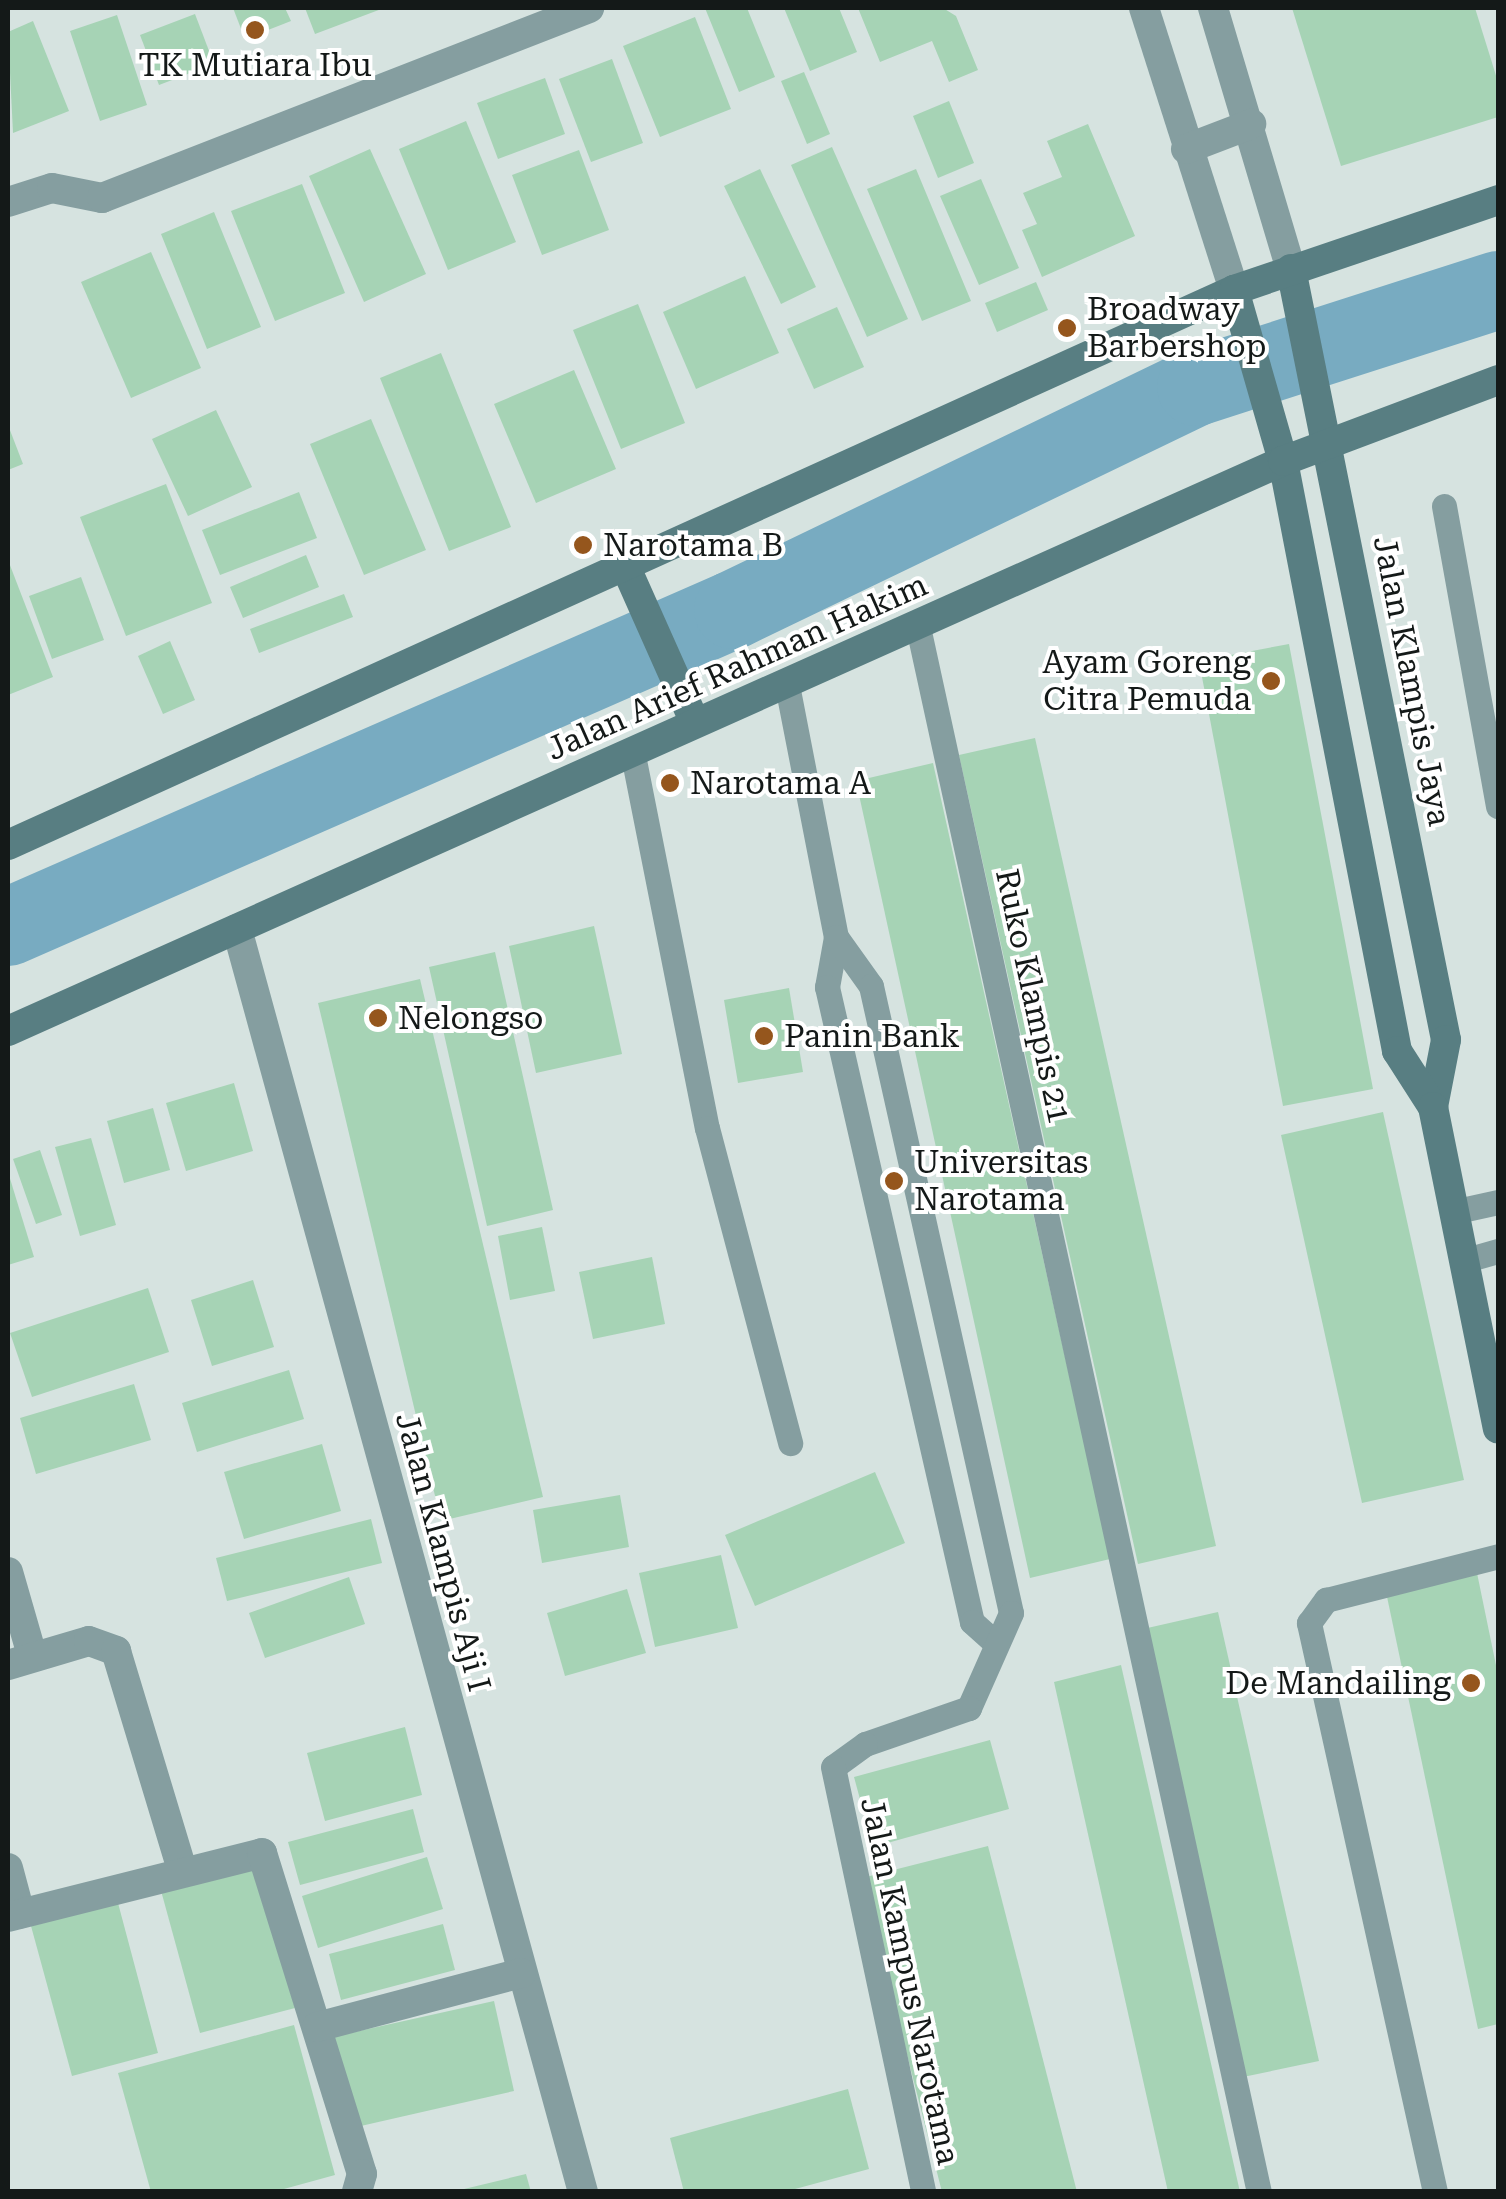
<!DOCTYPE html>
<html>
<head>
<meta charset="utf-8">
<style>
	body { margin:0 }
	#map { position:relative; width:1506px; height:2199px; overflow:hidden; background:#d6e3e0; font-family:"Roboto Serif",serif }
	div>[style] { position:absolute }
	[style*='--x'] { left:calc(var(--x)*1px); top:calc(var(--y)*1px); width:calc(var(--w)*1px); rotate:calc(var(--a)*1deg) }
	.river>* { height:78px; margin:-39px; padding:0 39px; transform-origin:39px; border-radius:39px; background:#78abc1 }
	.building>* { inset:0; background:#a6d3b5 }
	.lane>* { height:25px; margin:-12.5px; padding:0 12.5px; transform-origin:12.5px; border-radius:12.5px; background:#859ea0 }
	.street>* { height:30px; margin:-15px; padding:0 15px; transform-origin:15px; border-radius:15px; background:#859ea0 }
	.secondary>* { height:30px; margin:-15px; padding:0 15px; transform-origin:15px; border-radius:15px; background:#587e82 }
	.dots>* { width:28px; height:28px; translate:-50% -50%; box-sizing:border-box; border:5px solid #fff; border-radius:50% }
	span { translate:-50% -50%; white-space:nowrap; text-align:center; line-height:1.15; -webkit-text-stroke:8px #fff; paint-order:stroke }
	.poi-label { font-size:32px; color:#141918 }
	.left { translate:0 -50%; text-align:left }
	.right { translate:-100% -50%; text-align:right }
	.street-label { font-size:32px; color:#141918 }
	.frame { position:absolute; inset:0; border:10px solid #141918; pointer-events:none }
</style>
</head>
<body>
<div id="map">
	<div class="river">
		<div style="--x:8;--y:927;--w:791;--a:-23.62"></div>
		<div style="--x:733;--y:610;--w:514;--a:-25.72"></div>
		<div style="--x:1196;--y:387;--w:317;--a:-17.8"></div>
	</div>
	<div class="building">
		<div style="clip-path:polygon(233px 8px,285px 8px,291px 21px,245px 39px)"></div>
		<div style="clip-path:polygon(305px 8px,384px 8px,315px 34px)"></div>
		<div style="clip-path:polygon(705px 8px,747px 8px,775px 77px,739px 92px)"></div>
		<div style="clip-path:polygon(784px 8px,839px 8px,857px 52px,810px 71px)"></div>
		<div style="clip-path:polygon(858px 8px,943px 8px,956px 16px,978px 70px,949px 82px,932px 41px,880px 62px)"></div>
		<div style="clip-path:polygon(1292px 8px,1475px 8px,1498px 82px,1498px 117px,1341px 166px)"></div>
		<div style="clip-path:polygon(195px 14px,214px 64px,159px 85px,140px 35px)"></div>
		<div style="clip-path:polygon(117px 15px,147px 105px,100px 121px,70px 31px)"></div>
		<div style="clip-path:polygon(695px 17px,731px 109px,660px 137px,623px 46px)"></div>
		<div style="clip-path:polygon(33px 21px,69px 111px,13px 133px,8px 32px)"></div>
		<div style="clip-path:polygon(612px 59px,643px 143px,591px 162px,559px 79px)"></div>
		<div style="clip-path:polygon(804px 72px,830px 134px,807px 144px,781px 81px)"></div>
		<div style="clip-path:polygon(545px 78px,565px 134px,498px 159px,477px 103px)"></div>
		<div style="clip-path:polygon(949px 101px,974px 163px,938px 178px,913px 116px)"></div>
		<div style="clip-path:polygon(466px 121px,516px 242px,448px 270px,399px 149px)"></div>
		<div style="clip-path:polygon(1088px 124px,1135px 236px,1042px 277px,1022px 230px,1037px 224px,1023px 193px,1062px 177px,1047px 141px)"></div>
		<div style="clip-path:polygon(832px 147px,908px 319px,867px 337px,791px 165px)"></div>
		<div style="clip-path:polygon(370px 149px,426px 274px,364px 302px,309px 176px)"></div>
		<div style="clip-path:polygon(579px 150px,609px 230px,542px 255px,512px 175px)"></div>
		<div style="clip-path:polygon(760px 169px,816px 287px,781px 304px,724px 186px)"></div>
		<div style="clip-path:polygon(916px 169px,971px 301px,922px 321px,867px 189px)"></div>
		<div style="clip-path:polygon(981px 179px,1019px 268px,979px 285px,940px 196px)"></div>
		<div style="clip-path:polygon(302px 184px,345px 293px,275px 321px,231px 211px)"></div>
		<div style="clip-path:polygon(214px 212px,261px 327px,207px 349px,161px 234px)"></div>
		<div style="clip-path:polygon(151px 252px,201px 368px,131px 398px,81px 282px)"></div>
		<div style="clip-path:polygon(745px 276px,779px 353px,696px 389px,663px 312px)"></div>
		<div style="clip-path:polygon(1036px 282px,1048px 310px,997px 332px,985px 303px)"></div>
		<div style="clip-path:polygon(638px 304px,685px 423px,621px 449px,573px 330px)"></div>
		<div style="clip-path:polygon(837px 307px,864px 367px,814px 389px,787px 329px)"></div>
		<div style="clip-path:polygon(441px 353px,511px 527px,449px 551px,380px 378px)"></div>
		<div style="clip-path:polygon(574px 370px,616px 469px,536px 503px,494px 404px)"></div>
		<div style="clip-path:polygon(216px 410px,252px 487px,188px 516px,152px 439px)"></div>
		<div style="clip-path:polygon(371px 419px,426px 550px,364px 575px,310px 444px)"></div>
		<div style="clip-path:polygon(8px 425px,23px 464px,8px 470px)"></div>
		<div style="clip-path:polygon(166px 484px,212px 603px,126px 636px,80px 517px)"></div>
		<div style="clip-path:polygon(299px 492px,317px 538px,220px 575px,202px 530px)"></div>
		<div style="clip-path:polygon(306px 555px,319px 587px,243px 618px,230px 587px)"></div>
		<div style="clip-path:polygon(8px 560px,53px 677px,8px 695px)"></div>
		<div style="clip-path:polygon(81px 577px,104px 640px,52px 659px,29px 596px)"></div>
		<div style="clip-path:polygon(344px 594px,353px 617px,259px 653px,250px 629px)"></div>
		<div style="clip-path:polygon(170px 641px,195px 700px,163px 714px,138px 656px)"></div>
		<div style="clip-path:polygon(1289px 644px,1373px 1089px,1283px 1106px,1199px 661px)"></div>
		<div style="clip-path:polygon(1035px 738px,1216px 1546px,1138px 1564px,959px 755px)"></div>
		<div style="clip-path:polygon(933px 763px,1110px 1559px,1030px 1578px,856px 781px)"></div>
		<div style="clip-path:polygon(594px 926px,622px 1054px,536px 1073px,509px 946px)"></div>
		<div style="clip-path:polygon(495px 952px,553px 1210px,487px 1226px,429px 967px)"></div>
		<div style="clip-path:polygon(420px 979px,543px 1497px,441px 1521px,318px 1003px)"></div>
		<div style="clip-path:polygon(789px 988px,803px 1072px,738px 1083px,724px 1000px)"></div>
		<div style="clip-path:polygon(234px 1083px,253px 1151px,186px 1171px,166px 1103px)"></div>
		<div style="clip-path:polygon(153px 1108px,170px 1170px,124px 1183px,107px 1121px)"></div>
		<div style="clip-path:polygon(1383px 1112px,1464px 1480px,1362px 1503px,1281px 1135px)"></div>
		<div style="clip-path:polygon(91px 1138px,116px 1225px,80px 1236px,55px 1147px)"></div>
		<div style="clip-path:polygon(40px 1150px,62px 1215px,36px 1224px,13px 1159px)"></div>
		<div style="clip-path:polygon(8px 1172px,34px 1257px,8px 1265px)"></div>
		<div style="clip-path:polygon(542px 1227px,555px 1291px,510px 1300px,498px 1236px)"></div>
		<div style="clip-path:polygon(652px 1257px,665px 1324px,593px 1339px,579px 1272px)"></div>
		<div style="clip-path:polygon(253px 1280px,274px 1347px,212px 1366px,191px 1300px)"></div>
		<div style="clip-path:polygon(148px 1288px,169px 1352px,32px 1397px,10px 1333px)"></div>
		<div style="clip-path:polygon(289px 1370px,304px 1419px,197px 1452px,182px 1403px)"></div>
		<div style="clip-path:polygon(134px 1384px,151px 1440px,36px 1474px,20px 1418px)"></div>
		<div style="clip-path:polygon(322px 1444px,341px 1511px,244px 1539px,224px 1472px)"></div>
		<div style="clip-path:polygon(875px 1472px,905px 1543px,755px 1606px,725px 1535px)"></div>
		<div style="clip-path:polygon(620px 1495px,629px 1547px,542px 1563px,533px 1510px)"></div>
		<div style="clip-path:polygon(371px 1519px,382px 1563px,227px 1601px,216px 1558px)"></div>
		<div style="clip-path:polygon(721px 1555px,738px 1628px,655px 1647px,639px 1573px)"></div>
		<div style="clip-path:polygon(1477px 1573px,1498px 1675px,1498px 2024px,1478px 2029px,1386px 1592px)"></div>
		<div style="clip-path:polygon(349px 1577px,365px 1624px,265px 1658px,249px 1613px)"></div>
		<div style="clip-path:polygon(627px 1589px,646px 1653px,565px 1676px,547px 1613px)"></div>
		<div style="clip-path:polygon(1218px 1612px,1319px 2061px,1243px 2077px,1143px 1629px)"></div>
		<div style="clip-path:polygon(1121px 1665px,1240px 2192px,1168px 2192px,1054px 1682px)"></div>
		<div style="clip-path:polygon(405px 1727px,422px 1795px,325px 1821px,307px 1753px)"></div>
		<div style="clip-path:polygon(990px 1740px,1009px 1809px,873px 1847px,854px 1777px)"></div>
		<div style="clip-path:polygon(413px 1809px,424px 1852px,300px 1885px,288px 1842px)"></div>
		<div style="clip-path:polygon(988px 1846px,1077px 2192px,942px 2192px,862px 1878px)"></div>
		<div style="clip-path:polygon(427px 1857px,443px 1909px,318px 1948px,302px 1896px)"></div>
		<div style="clip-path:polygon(255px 1861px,295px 2008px,200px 2033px,160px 1887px)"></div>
		<div style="clip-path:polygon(118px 1903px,158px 2053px,72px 2076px,31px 1926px)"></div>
		<div style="clip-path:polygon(443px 1924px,455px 1970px,341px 2000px,329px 1954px)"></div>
		<div style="clip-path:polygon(494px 2001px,514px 2091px,352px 2128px,332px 2037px)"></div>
		<div style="clip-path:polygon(294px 2025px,335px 2175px,273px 2192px,151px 2192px,118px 2073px)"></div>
		<div style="clip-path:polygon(848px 2089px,869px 2169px,784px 2192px,684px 2192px,670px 2138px)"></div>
		<div style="clip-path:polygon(526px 2174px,531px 2192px,461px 2192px,460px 2190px)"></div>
	</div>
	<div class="lane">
		<div style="--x:1444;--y:506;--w:305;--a:79.8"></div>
		<div style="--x:918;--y:627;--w:1602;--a:77.71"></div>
		<div style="--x:787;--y:685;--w:257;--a:79"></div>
		<div style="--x:836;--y:937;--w:51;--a:100.2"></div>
		<div style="--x:827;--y:987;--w:651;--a:77.14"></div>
		<div style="--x:972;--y:1622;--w:27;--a:42"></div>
		<div style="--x:632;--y:750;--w:385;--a:78.8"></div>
		<div style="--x:707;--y:1128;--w:326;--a:75.2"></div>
		<div style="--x:836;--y:937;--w:60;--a:54.5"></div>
		<div style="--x:871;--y:986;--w:642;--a:77.41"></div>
		<div style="--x:1011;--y:1613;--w:104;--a:113.9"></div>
		<div style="--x:969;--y:1708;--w:110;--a:160.9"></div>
		<div style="--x:865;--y:1744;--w:39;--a:144"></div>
		<div style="--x:833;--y:1767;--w:434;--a:78"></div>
		<div style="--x:1457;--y:1211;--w:42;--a:-12.4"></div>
		<div style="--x:1466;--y:1260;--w:33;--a:-16"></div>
		<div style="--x:1435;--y:2192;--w:583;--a:-102.49"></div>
		<div style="--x:1309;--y:1623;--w:29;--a:-54"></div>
		<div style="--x:1326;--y:1600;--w:178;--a:-14.3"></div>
	</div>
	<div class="street">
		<div style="--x:1144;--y:8;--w:296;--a:72.3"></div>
		<div style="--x:1213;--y:8;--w:272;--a:73.4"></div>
		<div style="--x:1186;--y:149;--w:70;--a:-21"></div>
		<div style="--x:8;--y:202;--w:46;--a:-17.7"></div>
		<div style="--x:52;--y:188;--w:51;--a:11.3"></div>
		<div style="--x:102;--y:198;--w:523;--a:-21.31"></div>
		<div style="--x:237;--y:929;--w:1310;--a:74.68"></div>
		<div style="--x:8;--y:1572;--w:86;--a:73.9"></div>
		<div style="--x:8;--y:1665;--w:84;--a:-16.5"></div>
		<div style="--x:89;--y:1641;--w:29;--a:20"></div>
		<div style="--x:116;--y:1651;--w:225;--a:73.2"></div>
		<div style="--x:8;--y:1868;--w:47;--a:75.1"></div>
		<div style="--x:8;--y:1917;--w:262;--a:-14.1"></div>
		<div style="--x:262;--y:1853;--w:336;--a:72.7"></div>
		<div style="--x:362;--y:2174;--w:19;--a:106"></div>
		<div style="--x:317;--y:2027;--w:211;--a:-14.8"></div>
	</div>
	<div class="secondary">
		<div style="--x:1291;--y:269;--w:786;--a:78.63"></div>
		<div style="--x:1446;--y:1040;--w:68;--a:101"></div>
		<div style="--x:1234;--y:290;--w:178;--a:74"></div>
		<div style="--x:1283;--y:461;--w:601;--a:79.06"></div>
		<div style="--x:1397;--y:1051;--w:67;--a:57.3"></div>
		<div style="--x:1433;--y:1107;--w:328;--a:78.6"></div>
		<div style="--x:627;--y:570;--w:167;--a:66"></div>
		<div style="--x:8;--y:845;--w:1346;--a:-24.36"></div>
		<div style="--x:1234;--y:290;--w:279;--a:-18.8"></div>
		<div style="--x:8;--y:1031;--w:1397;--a:-24.09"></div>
		<div style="--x:1283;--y:461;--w:230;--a:-20.6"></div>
	</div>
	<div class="dots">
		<div style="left:255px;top:30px;background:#95561d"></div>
		<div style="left:1067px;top:328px;background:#95561d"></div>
		<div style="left:583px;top:545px;background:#95561d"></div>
		<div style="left:1271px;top:681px;background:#95561d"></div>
		<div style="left:670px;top:783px;background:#95561d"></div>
		<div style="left:378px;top:1018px;background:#95561d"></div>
		<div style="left:764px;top:1036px;background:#95561d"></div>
		<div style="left:894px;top:1181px;background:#95561d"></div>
		<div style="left:1471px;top:1683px;background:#95561d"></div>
	</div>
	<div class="poi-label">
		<span style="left:255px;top:65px">TK Mutiara Ibu</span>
		<span class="left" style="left:1087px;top:328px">Broadway<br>Barbershop</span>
		<span class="left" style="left:603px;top:545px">Narotama B</span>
		<span class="right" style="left:1251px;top:681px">Ayam Goreng<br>Citra Pemuda</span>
		<span class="left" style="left:690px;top:783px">Narotama A</span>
		<span class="left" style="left:398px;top:1018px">Nelongso</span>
		<span class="left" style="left:784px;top:1036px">Panin Bank</span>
		<span class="left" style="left:914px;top:1181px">Universitas<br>Narotama</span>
		<span class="right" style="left:1451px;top:1683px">De Mandailing</span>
	</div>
	<div class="street-label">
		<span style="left:737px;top:667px;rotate:-24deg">Jalan Arief Rahman Hakim</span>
		<span style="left:1412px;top:681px;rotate:79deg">Jalan Klampis Jaya</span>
		<span style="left:1033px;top:996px;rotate:78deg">Ruko Klampis 21</span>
		<span style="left:443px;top:1552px;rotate:75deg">Jalan Klampis Aji I</span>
		<span style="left:910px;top:1981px;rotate:78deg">Jalan Kampus Narotama</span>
	</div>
	<div class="frame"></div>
</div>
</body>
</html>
